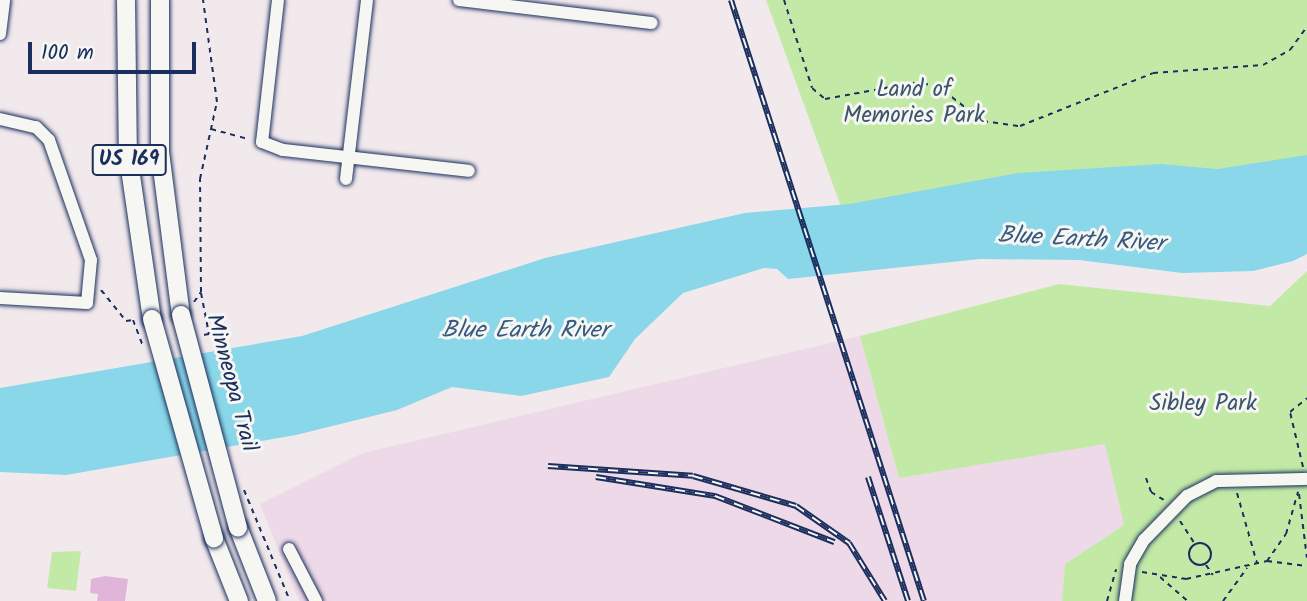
<!DOCTYPE html>
<html>
<head>
<meta charset="utf-8">
<style>
	body { margin:0 }
	#map { position:relative; width:1307px; height:601px; overflow:hidden; background:#f2e9ed; font-family:Kalam,sans-serif }
	div>[style] { position:absolute }
	[style*='--x'] { left:calc(var(--x)*1px); top:calc(var(--y)*1px); width:calc(var(--w)*1px); rotate:calc(var(--a)*1deg) }
	.built>* { inset:0; background:#edd9e7 }
	.green>* { inset:0; background:#c2eaa6 }
	.water>* { inset:0; background:#89d7e9 }
	.building>* { inset:0; background:#e1b5da }
	.path>* { height:2px; margin-top:-1px; transform-origin:0; background:repeating-linear-gradient(90deg,#1b2f5e 0 5px,transparent 0 10px) }
	.path>.ring { margin:-1px; padding:0; box-sizing:content-box; background:none; border:2px solid #1b2f5e; border-radius:50% }
	.roads { filter:drop-shadow(0 0 2px #1b2f5e) drop-shadow(0 0 2px #1b2f5e) }
	.minor>* { height:12px; margin:-6px; padding:0 6px; transform-origin:6px; border-radius:6px; background:#f6f6f2 }
	.highway>* { height:18px; margin:-9px; padding:0 9px; transform-origin:9px; border-radius:9px; background:#f6f6f2 }
	.rail>* { height:6px; margin-top:-3px; transform-origin:0; background:repeating-linear-gradient(90deg,#f6f6f2 0 10px,#1b2f5e 0 20px); box-sizing:border-box; border-block:2px solid #1b2f5e }
	.path-bridge>* { height:2px; margin-top:-1px; transform-origin:0; background:repeating-linear-gradient(90deg,#1b2f5e 0 5px,transparent 0 10px) }
	.bridges { filter:drop-shadow(0 0 2px #1b2f5e) drop-shadow(0 0 2px #1b2f5e) }
	.highway-bridge>* { height:18px; margin:-9px; padding:0 9px; transform-origin:9px; border-radius:9px; background:#f6f6f2 }
	span { translate:-50% -50%; white-space:nowrap; text-align:center; line-height:1.15; -webkit-text-stroke:6px #f6f6f2; paint-order:stroke }
	.shield-label span { padding:2px 5px; background:#f6f6f2; border:2px solid; border-radius:5px; -webkit-text-stroke-width:0 }
	.shield-label { font-size:21px; color:#1b2f5e; font-weight:700 }
	.park-label { font-size:23px; color:#3c546c }
	.street-label { font-size:23px; color:#1b2f5e }
	.water-label { font-size:24px; color:#365981; font-style:italic }
	.scale { position:absolute; left:28px; top:42px; width:168px; height:32px; box-sizing:border-box; border:4px solid #1b2f5e; border-top:0; padding-left:9px; font-size:21px; line-height:24px; white-space:nowrap; color:#1b2f5e; -webkit-text-stroke:5px #f6f6f2; paint-order:stroke }
</style>
</head>
<body>
<div id="map">
	<div class="built">
		<div style="clip-path:polygon(860px 336px,899px 478px,1105px 443px,1124px 525px,1065px 564px,1062px 601px,299px 601px,260px 504px,363px 453px)"></div>
	</div>
	<div class="green">
		<div style="clip-path:polygon(766px 0,1307px 0,1307px 158px,844px 215px)"></div>
		<div style="clip-path:polygon(1307px 271px,1307px 601px,1062px 601px,1065px 564px,1124px 525px,1105px 444px,899px 478px,860px 336px,1059px 284px,1270px 306px)"></div>
		<div style="clip-path:polygon(81px 551px,76px 591px,47px 588px,52px 552px)"></div>
	</div>
	<div class="water">
		<div style="clip-path:polygon(1307px 155px,1307px 254px,1293px 261px,1253px 271px,1182px 273px,1079px 260px,980px 259px,788px 279px,777px 269px,764px 268px,683px 293px,635px 339px,609px 377px,521px 396px,452px 387px,397px 410px,296px 435px,66px 475px,0 472px,0 388px,302px 336px,545px 258px,745px 213px,849px 204px,1018px 173px,1161px 164px,1217px 169px)"></div>
	</div>
	<div class="building">
		<div style="clip-path:polygon(105px 576px,128px 579px,125px 601px,97px 601px,98px 594px,90px 593px,91px 579px)"></div>
	</div>
	<div class="path">
		<div style="--x:784;--y:0;--w:92;--a:72.3"></div>
		<div style="--x:812;--y:88;--w:17;--a:40"></div>
		<div style="--x:825;--y:99;--w:89;--a:-10.3"></div>
		<div style="--x:913;--y:83;--w:23;--a:5"></div>
		<div style="--x:936;--y:85;--w:59;--a:37.5"></div>
		<div style="--x:983;--y:121;--w:37;--a:8"></div>
		<div style="--x:1020;--y:126;--w:143;--a:-21.7"></div>
		<div style="--x:1153;--y:73;--w:110;--a:-4.2"></div>
		<div style="--x:1263;--y:65;--w:31;--a:-29"></div>
		<div style="--x:1290;--y:50;--w:29;--a:-54"></div>
		<div style="--x:211;--y:129;--w:39;--a:15"></div>
		<div style="--x:101;--y:290;--w:40;--a:51"></div>
		<div style="--x:126;--y:321;--w:7;--a:-8"></div>
		<div style="--x:133;--y:320;--w:26;--a:69"></div>
		<div style="--x:201;--y:293;--w:42;--a:79"></div>
		<div style="--x:209;--y:334;--w:6;--a:171"></div>
		<div style="--x:194;--y:302;--w:12;--a:-55"></div>
		<div style="--x:201;--y:292;--w:113;--a:-90.5"></div>
		<div style="--x:200;--y:179;--w:79;--a:-77.6"></div>
		<div style="--x:217;--y:102;--w:103;--a:-97.8"></div>
		<div style="--x:1303;--y:467;--w:57;--a:-103.3"></div>
		<div style="--x:1290;--y:412;--w:22;--a:-39"></div>
		<div style="--x:1146;--y:478;--w:15;--a:70"></div>
		<div style="--x:1151;--y:492;--w:15;--a:32"></div>
		<div style="--x:1237;--y:493;--w:73;--a:74.1"></div>
		<div style="--x:1299;--y:494;--w:64;--a:82.9"></div>
		<div style="--x:1180;--y:521;--w:27;--a:57"></div>
		<div class="ring" style="left:1189px;top:543px;width:20px;height:20px"></div>
		<div style="--x:1267;--y:561;--w:40;--a:7.1"></div>
		<div style="--x:1206;--y:565;--w:12;--a:55"></div>
		<div style="--x:1142;--y:572;--w:45;--a:9"></div>
		<div style="--x:1186;--y:579;--w:83;--a:-12.5"></div>
		<div style="--x:1267;--y:561;--w:33;--a:-55"></div>
		<div style="--x:1286;--y:534;--w:44;--a:-74.1"></div>
		<div style="--x:1160;--y:577;--w:37;--a:41"></div>
		<div style="--x:1107;--y:601;--w:33;--a:-74"></div>
		<div style="--x:1223;--y:601;--w:41;--a:-54"></div>
	</div>
	<div class="roads">
		<div class="minor">
			<div style="--x:278;--y:0;--w:143;--a:96.4"></div>
			<div style="--x:262;--y:142;--w:22;--a:21"></div>
			<div style="--x:283;--y:150;--w:187;--a:6.4"></div>
			<div style="--x:459;--y:0;--w:194;--a:6.8"></div>
			<div style="--x:0;--y:34;--w:34;--a:-83"></div>
			<div style="--x:0;--y:119;--w:37;--a:13"></div>
			<div style="--x:36;--y:127;--w:18;--a:45"></div>
			<div style="--x:49;--y:140;--w:127;--a:70.7"></div>
			<div style="--x:91;--y:260;--w:43;--a:95.3"></div>
			<div style="--x:87;--y:303;--w:87;--a:-176.7"></div>
			<div style="--x:346;--y:179;--w:180;--a:-83.3"></div>
			<div style="--x:289;--y:549;--w:59;--a:62.6"></div>
			<div style="--x:1125;--y:601;--w:37;--a:-82"></div>
			<div style="--x:1130;--y:564;--w:28;--a:-60"></div>
			<div style="--x:1144;--y:540;--w:62;--a:-45.7"></div>
			<div style="--x:1187;--y:496;--w:33;--a:-27"></div>
			<div style="--x:1216;--y:481;--w:91;--a:-1.3"></div>
		</div>
		<div class="highway">
			<div style="--x:126;--y:0;--w:155;--a:89.3"></div>
			<div style="--x:128;--y:155;--w:166;--a:81.7"></div>
			<div style="--x:160;--y:0;--w:152;--a:90"></div>
			<div style="--x:160;--y:152;--w:164;--a:82.7"></div>
			<div style="--x:238;--y:527;--w:79;--a:68.6"></div>
			<div style="--x:214;--y:538;--w:68;--a:68.4"></div>
		</div>
	</div>
	<div class="rail">
		<div style="--x:731;--y:0;--w:631;--a:72.2"></div>
		<div style="--x:548;--y:466;--w:145;--a:3.9"></div>
		<div style="--x:693;--y:476;--w:107;--a:16.2"></div>
		<div style="--x:796;--y:506;--w:65;--a:34.9"></div>
		<div style="--x:849;--y:543;--w:68;--a:58.2"></div>
		<div style="--x:596;--y:477;--w:121;--a:9.1"></div>
		<div style="--x:715;--y:496;--w:128;--a:21.1"></div>
		<div style="--x:868;--y:477;--w:130;--a:72.1"></div>
	</div>
	<div class="path-bridge">
		<div style="--x:244;--y:490;--w:120;--a:67.5"></div>
	</div>
	<div class="bridges">
		<div class="highway-bridge">
			<div style="--x:181;--y:315;--w:220;--a:75"></div>
			<div style="--x:152;--y:319;--w:228;--a:74.2"></div>
		</div>
	</div>
	<div class="shield-label">
		<span style="left:129px;top:160px">US 169</span>
	</div>
	<div class="park-label">
		<span style="left:914px;top:103px">Land of<br>Memories Park</span>
		<span style="left:1203px;top:404px">Sibley Park</span>
	</div>
	<div class="street-label">
		<span style="left:231px;top:383px;rotate:75deg">Minneopa Trail</span>
	</div>
	<div class="water-label">
		<span style="left:1081px;top:240px;rotate:3deg">Blue Earth River</span>
		<span style="left:525px;top:331px">Blue Earth River</span>
	</div>
	<div class="scale">100 m</div>
</div>
</body>
</html>
